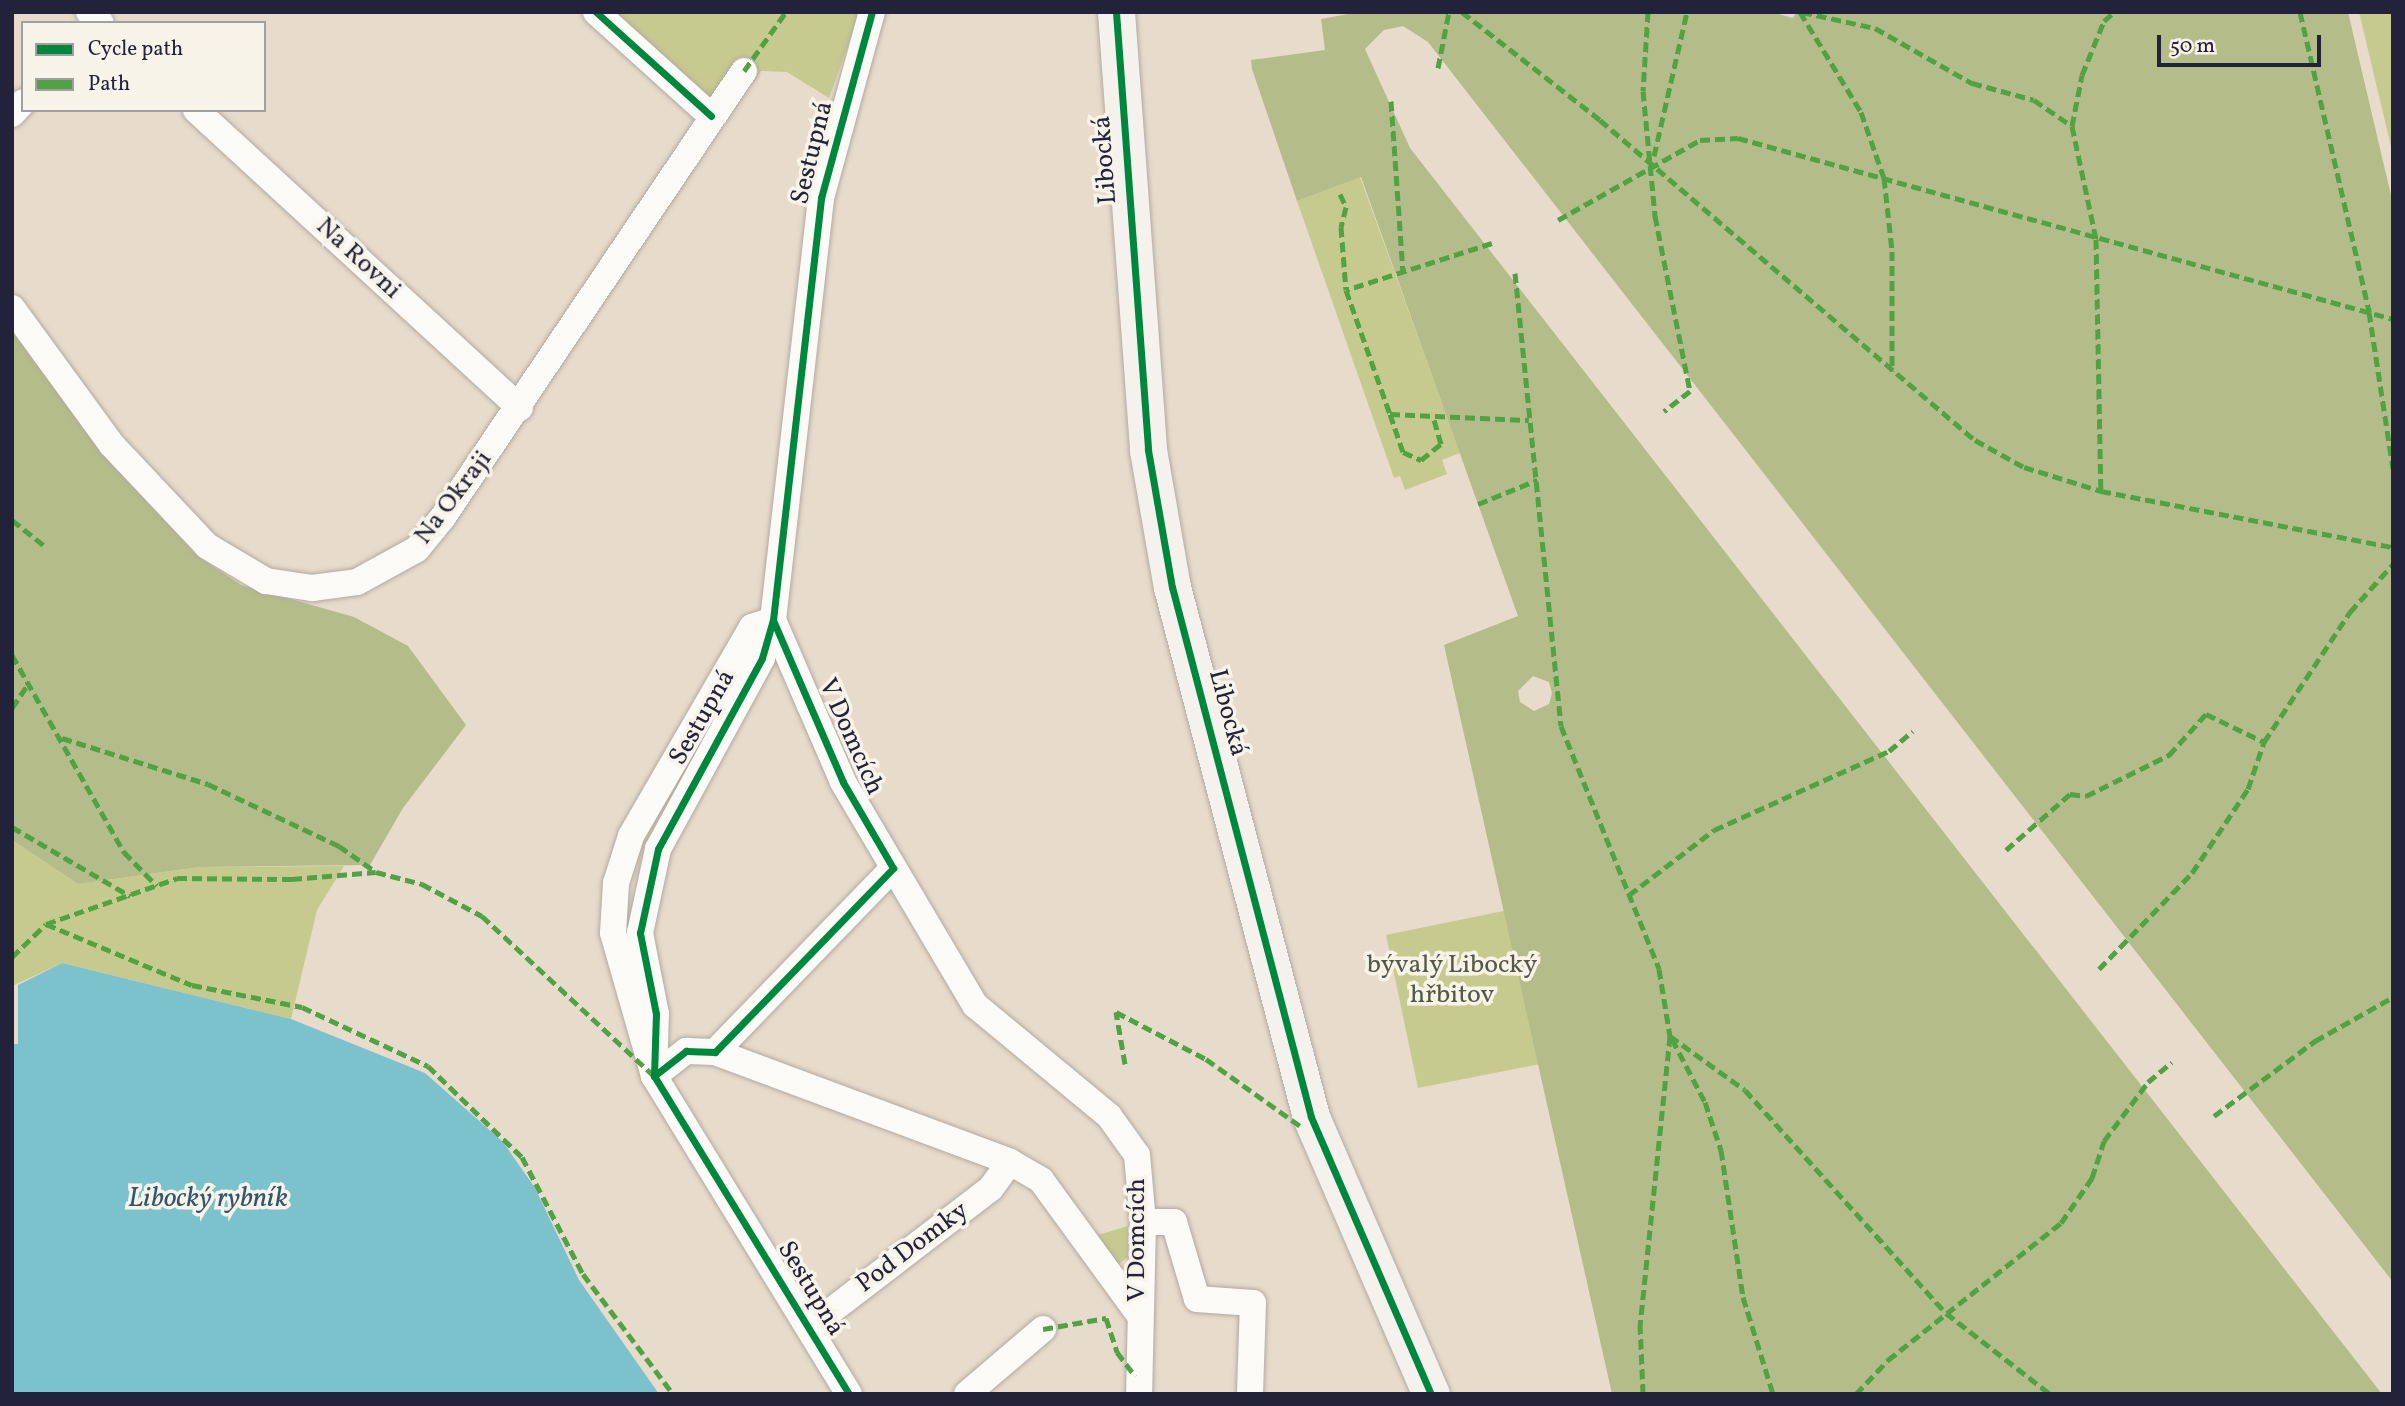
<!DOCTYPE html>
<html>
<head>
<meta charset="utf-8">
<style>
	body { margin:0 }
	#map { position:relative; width:2405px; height:1406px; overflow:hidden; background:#e7dbcb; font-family:Vollkorn,serif }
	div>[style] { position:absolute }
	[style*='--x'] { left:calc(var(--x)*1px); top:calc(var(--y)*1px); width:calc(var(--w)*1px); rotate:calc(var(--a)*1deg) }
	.green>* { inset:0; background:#c7ca8f }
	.forest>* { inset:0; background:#b4bd8a }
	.water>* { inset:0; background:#7cc2cc }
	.roads { filter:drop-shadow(0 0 2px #b2aaa2) drop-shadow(0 0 2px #b2aaa2) }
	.street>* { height:26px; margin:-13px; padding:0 13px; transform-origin:13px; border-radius:13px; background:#fbfaf7 }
	.secondary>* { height:37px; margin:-18.5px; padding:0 18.5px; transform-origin:18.5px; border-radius:18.5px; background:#f5f1ed }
	.quiet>* { height:5px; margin-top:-2.5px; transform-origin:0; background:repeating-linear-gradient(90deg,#50a245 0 10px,transparent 0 15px) }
	.cycleway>* { height:7px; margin:-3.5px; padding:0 3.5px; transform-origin:3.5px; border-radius:3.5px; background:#00873e }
	span { translate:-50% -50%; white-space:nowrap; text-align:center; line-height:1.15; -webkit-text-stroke:7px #f7f3e8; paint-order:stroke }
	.street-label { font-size:26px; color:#22223b }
	.park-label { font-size:26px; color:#535847 }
	.water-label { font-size:28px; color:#31566e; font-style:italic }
	.frame { position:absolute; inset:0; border:14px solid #22223b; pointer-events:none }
	.legend { position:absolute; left:21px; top:21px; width:245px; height:91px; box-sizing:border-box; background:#f7f3e8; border:2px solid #a29fa3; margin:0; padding:9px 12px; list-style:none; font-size:21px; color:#22223b }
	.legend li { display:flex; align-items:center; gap:14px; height:35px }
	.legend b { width:35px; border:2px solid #a29fa3 }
	.scale { position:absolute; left:2157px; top:35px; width:164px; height:32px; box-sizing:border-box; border:4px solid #22223b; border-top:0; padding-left:9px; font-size:21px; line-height:24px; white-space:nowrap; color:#22223b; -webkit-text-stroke:5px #f7f3e8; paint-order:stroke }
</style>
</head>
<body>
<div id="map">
	<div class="green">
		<div style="clip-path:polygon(609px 12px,860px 12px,829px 98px,787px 72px,761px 71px,754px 82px,744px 71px,709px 97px)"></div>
		<div style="clip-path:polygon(2359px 12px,2393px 12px,2393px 155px)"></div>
		<div style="clip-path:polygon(1360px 177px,1460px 453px,1442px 460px,1447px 474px,1405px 490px,1400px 476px,1394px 478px,1297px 201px)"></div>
		<div style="clip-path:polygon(12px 840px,78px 884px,200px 867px,344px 866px,317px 910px,291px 1019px,62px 963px,12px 986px)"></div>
		<div style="clip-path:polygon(1508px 910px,1540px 1064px,1418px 1088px,1386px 935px)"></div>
		<div style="clip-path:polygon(1128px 1226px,1128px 1257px,1117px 1265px,1095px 1236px)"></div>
	</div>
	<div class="forest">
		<div style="clip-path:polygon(evenodd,1359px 12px,1770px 12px,1793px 18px,1796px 12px,2348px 12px,2393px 204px,2393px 1282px,1428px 42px,1403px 26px,1384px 30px,1365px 49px,1410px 148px,2382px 1394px,1612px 1394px,1444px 645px,1518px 616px,1361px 177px,1297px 201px,1252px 69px,1251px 60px,1325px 50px,1321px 19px,1359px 12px,1533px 676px,1549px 682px,1552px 693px,1549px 704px,1534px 711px,1520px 702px,1518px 691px,1533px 676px)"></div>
		<div style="clip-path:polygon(12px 328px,101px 452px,199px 557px,241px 585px,354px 617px,408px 646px,466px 725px,403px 808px,370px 865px,200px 867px,78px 884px,12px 840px)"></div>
	</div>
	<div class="water">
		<div style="clip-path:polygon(62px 963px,291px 1019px,425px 1073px,503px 1142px,535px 1188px,579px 1280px,659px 1394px,12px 1394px,12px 1044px,18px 1044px,18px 985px)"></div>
	</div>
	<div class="roads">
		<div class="street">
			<div style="--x:89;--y:12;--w:16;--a:43"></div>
			<div style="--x:596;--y:12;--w:155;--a:42.1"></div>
			<div style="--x:196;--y:110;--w:440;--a:42.6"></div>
			<div style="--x:12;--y:114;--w:16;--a:-47"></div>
			<div style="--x:12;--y:308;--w:168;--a:53.9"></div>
			<div style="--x:111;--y:444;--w:140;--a:46.7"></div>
			<div style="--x:207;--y:546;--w:69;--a:30.7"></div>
			<div style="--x:266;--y:581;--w:47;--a:8.7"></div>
			<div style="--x:312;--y:588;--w:45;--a:-7.6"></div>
			<div style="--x:357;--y:582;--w:68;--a:-28.8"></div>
			<div style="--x:417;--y:549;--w:41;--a:-50.9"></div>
			<div style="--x:443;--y:517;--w:538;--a:-55.99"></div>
			<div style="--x:773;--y:620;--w:176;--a:66.6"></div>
			<div style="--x:843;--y:782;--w:259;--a:59.4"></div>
			<div style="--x:975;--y:1005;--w:174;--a:39.6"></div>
			<div style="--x:1109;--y:1116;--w:48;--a:54.3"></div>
			<div style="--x:1137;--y:1155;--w:67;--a:84.9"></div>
			<div style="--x:1143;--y:1222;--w:172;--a:91.3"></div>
			<div style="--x:773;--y:620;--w:22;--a:162"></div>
			<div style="--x:752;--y:627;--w:241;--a:120.1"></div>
			<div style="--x:631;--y:836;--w:49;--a:107.7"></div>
			<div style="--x:616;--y:883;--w:50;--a:93.4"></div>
			<div style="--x:613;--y:933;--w:149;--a:74"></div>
			<div style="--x:654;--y:1076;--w:373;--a:58.5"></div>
			<div style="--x:715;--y:1052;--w:256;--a:-45.9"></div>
			<div style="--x:654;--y:1076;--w:62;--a:-88.2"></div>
			<div style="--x:656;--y:1014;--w:83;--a:-101.2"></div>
			<div style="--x:640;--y:933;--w:86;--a:-77.9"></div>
			<div style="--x:658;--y:849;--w:217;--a:-61.4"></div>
			<div style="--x:762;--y:658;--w:40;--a:-74"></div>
			<div style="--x:773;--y:620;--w:425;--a:-83.5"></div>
			<div style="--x:821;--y:198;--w:193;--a:-74.7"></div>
			<div style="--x:654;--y:1076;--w:41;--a:-38"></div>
			<div style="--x:686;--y:1051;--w:29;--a:2"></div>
			<div style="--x:715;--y:1052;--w:315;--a:20.4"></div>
			<div style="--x:1010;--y:1162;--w:36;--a:30"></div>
			<div style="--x:1041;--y:1180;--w:165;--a:53.9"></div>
			<div style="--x:1143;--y:1222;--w:31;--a:0"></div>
			<div style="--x:1174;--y:1222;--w:80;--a:73.4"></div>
			<div style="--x:1197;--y:1299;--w:56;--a:4.1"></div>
			<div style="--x:1253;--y:1303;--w:91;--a:91.9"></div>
			<div style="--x:810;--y:1327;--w:228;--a:-37.5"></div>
			<div style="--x:991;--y:1188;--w:32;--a:-54"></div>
			<div style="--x:967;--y:1394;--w:100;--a:-40.5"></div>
		</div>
		<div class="secondary">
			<div style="--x:1116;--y:12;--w:439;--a:85.8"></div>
			<div style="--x:1148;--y:450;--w:139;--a:80.1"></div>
			<div style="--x:1172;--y:587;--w:548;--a:75.3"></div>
			<div style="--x:1311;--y:1117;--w:302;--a:66.6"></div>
		</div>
	</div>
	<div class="quiet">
		<div style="--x:1462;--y:12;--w:175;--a:38"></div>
		<div style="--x:1600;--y:120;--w:493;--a:40.5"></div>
		<div style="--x:1975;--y:440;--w:56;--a:28.9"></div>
		<div style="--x:2024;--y:467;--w:81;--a:17.3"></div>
		<div style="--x:2101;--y:491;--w:297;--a:10.9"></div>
		<div style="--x:1648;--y:12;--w:79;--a:93.6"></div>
		<div style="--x:1643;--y:91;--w:126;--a:84.5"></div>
		<div style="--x:1655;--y:216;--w:178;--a:78.7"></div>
		<div style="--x:1690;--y:391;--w:33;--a:142"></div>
		<div style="--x:1800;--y:12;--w:117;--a:58.6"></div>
		<div style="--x:1861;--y:112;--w:70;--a:70.8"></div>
		<div style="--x:1884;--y:178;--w:73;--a:83.7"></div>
		<div style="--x:1892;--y:251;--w:120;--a:90"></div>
		<div style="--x:1802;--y:12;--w:75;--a:12.4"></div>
		<div style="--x:1875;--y:28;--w:112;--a:29.6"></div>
		<div style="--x:1972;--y:83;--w:64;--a:15.3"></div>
		<div style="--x:2034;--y:100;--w:46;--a:34.4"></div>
		<div style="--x:2072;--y:126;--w:116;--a:78"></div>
		<div style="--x:2096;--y:239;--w:252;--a:88.9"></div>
		<div style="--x:2300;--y:12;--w:308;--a:77"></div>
		<div style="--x:2369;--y:312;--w:158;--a:81.3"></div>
		<div style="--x:1438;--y:68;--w:57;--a:-78.9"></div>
		<div style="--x:744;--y:71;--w:72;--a:-54.6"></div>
		<div style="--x:1391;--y:101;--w:170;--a:86"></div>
		<div style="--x:2072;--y:126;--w:52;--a:-78.9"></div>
		<div style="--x:2082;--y:75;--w:58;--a:-67.8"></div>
		<div style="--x:2104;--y:21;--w:13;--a:-42"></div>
		<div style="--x:1654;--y:156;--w:148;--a:-77.1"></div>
		<div style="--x:1340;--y:194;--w:14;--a:65"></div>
		<div style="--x:1346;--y:207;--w:21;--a:104"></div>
		<div style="--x:1341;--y:227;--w:63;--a:85.5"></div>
		<div style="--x:1558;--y:220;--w:163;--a:-29.4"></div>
		<div style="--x:1700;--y:140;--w:38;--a:-3"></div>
		<div style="--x:1738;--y:138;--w:680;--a:15.45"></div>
		<div style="--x:1492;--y:243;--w:153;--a:162.2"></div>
		<div style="--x:1346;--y:290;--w:132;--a:70.5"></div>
		<div style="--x:1390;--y:414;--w:139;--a:2.5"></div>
		<div style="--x:1515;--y:273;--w:455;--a:84.2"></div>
		<div style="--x:1561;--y:726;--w:262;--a:68"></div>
		<div style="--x:1659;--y:969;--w:68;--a:80.7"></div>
		<div style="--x:1670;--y:1036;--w:290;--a:95.9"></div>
		<div style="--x:1640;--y:1324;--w:70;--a:87.5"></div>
		<div style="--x:1390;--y:414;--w:40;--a:71.1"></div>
		<div style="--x:1403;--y:452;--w:20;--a:24"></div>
		<div style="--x:1421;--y:460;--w:26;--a:-39"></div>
		<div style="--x:1441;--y:444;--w:29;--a:-106"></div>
		<div style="--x:1478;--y:504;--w:64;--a:-22.1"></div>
		<div style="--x:12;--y:520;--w:43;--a:38.5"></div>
		<div style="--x:12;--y:655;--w:227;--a:60.4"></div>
		<div style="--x:124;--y:852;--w:47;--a:45.9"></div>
		<div style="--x:12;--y:708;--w:27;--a:-56"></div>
		<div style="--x:62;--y:738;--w:153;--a:17.5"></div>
		<div style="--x:208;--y:784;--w:145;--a:25.3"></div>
		<div style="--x:339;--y:846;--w:45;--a:35.1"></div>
		<div style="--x:12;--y:827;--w:137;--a:30.3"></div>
		<div style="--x:2006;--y:850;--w:85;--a:-41.2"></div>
		<div style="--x:2070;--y:794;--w:16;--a:7"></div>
		<div style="--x:2086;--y:796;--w:93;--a:-26.3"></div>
		<div style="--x:2169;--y:755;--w:55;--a:-47.9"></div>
		<div style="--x:2206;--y:714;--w:64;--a:25.8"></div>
		<div style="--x:1629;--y:895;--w:107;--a:-37.4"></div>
		<div style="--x:1714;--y:830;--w:192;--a:-24.3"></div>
		<div style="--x:1889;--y:751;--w:31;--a:-40"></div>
		<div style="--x:46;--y:924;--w:158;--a:22.7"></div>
		<div style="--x:192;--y:985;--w:112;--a:11.3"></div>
		<div style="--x:302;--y:1007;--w:139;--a:25.1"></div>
		<div style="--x:428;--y:1066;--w:131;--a:44.1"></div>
		<div style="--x:522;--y:1157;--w:132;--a:62.5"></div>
		<div style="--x:583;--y:1274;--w:150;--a:53.1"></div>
		<div style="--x:12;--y:957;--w:47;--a:-44.1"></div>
		<div style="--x:46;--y:924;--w:139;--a:-19.3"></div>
		<div style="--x:177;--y:878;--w:115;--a:0.5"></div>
		<div style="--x:292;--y:879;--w:84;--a:-4.8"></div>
		<div style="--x:376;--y:872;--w:48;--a:14.6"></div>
		<div style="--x:422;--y:884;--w:68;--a:28.1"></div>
		<div style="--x:482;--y:916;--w:235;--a:42.9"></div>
		<div style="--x:2099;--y:969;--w:134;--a:-45.9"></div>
		<div style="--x:2192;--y:873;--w:101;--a:-56.3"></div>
		<div style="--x:2248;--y:789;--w:50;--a:-71.2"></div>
		<div style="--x:2264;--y:742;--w:156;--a:-56.5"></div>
		<div style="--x:2350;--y:612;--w:64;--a:-48.1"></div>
		<div style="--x:1670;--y:1036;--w:92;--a:35.8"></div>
		<div style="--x:1745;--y:1090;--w:300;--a:48"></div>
		<div style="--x:1946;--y:1313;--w:132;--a:37.9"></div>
		<div style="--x:1672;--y:1039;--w:71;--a:62.4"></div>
		<div style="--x:1705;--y:1102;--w:51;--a:71.6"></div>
		<div style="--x:1721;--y:1150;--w:149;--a:81.5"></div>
		<div style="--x:1743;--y:1297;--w:102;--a:72.8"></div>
		<div style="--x:1125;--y:1064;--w:53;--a:-99.8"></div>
		<div style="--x:1116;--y:1012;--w:102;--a:27.6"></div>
		<div style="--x:1206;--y:1059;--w:119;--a:35.4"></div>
		<div style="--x:2214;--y:1116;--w:126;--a:-36.6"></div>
		<div style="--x:2315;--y:1041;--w:90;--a:-29.4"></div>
		<div style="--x:1043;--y:1329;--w:64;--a:-9.9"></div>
		<div style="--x:1106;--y:1318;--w:36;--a:72"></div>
		<div style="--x:1117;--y:1352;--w:30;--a:53"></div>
		<div style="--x:1856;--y:1394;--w:47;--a:-46.7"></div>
		<div style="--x:1888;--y:1360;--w:221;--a:-38.4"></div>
		<div style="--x:2061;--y:1223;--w:55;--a:-55.4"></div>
		<div style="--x:2092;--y:1178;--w:39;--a:-72"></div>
		<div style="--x:2104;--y:1141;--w:74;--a:-53.3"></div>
		<div style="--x:2148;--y:1082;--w:31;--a:-40"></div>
	</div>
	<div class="cycleway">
		<div style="--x:596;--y:12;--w:155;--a:42.1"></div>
		<div style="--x:1116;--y:12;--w:439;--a:85.8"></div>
		<div style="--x:1148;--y:450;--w:139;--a:80.1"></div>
		<div style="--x:1172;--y:587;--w:548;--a:75.3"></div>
		<div style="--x:1311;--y:1117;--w:302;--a:66.6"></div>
		<div style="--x:654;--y:1076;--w:41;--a:-38"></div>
		<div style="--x:686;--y:1051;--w:29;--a:2"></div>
		<div style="--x:715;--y:1052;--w:256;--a:-45.9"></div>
		<div style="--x:893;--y:868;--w:99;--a:-120.2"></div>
		<div style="--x:843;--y:782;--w:176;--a:-113.4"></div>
		<div style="--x:849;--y:1394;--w:373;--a:-121.5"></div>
		<div style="--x:654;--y:1076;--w:62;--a:-88.2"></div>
		<div style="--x:656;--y:1014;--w:83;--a:-101.2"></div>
		<div style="--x:640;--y:933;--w:86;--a:-77.9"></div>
		<div style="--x:658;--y:849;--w:217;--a:-61.4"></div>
		<div style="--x:762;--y:658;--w:40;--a:-74"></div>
		<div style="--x:773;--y:620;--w:425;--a:-83.5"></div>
		<div style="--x:821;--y:198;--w:193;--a:-74.7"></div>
	</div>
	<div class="street-label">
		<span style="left:813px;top:153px;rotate:-76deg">Sestupná</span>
		<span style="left:1106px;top:160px;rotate:-94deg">Libocká</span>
		<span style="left:358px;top:259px;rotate:43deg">Na Rovni</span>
		<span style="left:454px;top:498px;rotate:-53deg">Na Okraji</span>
		<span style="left:1227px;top:713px;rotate:75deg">Libocká</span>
		<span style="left:703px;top:718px;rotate:-60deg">Sestupná</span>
		<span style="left:850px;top:737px;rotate:66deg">V Domcích</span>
		<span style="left:1138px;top:1240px;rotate:-90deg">V Domcích</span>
		<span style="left:913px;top:1248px;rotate:-37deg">Pod Domky</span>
		<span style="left:810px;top:1289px;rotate:59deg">Sestupná</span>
	</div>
	<div class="park-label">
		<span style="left:1452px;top:981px">bývalý Libocký<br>hřbitov</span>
	</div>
	<div class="water-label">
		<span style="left:208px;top:1199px">Libocký rybník</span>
	</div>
	<div class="frame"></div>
	<ul class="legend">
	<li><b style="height:9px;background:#00873e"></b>Cycle path</li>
	<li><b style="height:9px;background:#50a245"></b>Path</li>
	</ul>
	<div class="scale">50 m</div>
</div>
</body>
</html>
